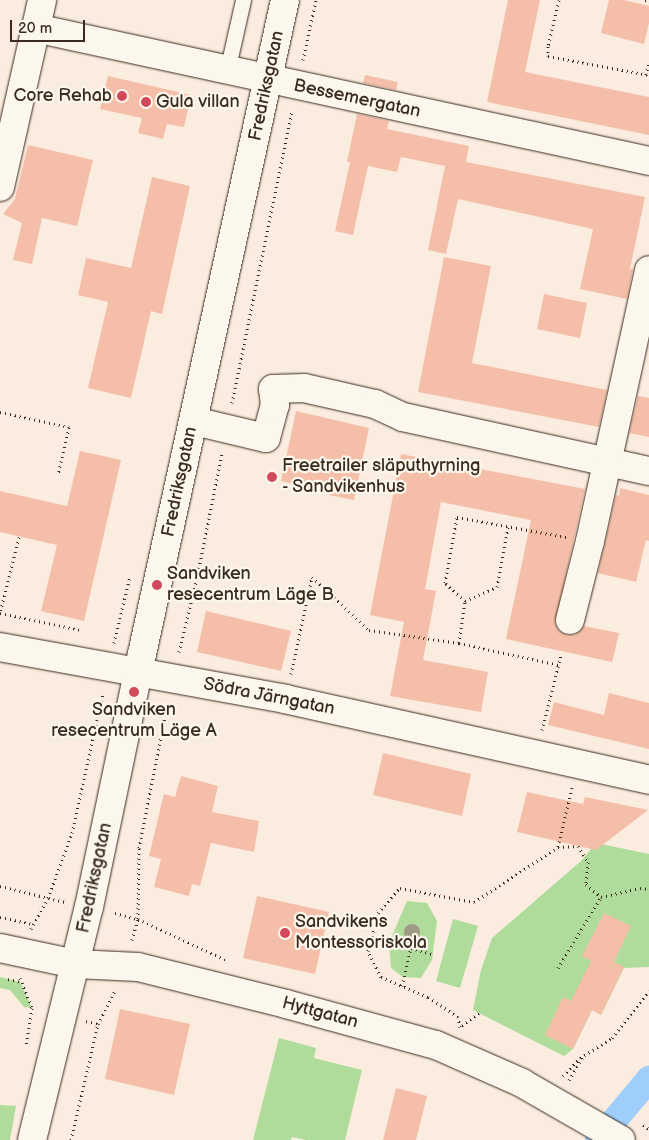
<!DOCTYPE html>
<html>
<head>
<meta charset="utf-8">
<style>
	body { margin:0 }
	#map { position:relative; width:649px; height:1140px; overflow:hidden; background:#faecdf; font-family:"Balsamiq Sans",sans-serif }
	div>[style] { position:absolute }
	[style*='--x'] { left:calc(var(--x)*1px); top:calc(var(--y)*1px); width:calc(var(--w)*1px); rotate:calc(var(--a)*1deg) }
	.green>* { inset:0; background:#afdc9a }
	.canal>* { height:26px; margin:-13px; padding:0 13px; transform-origin:13px; border-radius:13px; background:#9fcefb }
	.building>* { inset:0; background:#f5bea9 }
	.path>* { height:3px; margin-top:-1.5px; transform-origin:0; background:repeating-linear-gradient(90deg,#3b2a1e 0 1px,transparent 0 5px) }
	.roads { filter:drop-shadow(0 0 1px #3b2a1e) drop-shadow(0 0 1px #3b2a1e) }
	.lane>* { height:15px; margin:-7.5px; padding:0 7.5px; transform-origin:7.5px; border-radius:7.5px; background:#fbf7ec }
	.street>* { height:28px; margin:-14px; padding:0 14px; transform-origin:14px; border-radius:14px; background:#fbf7ec }
	.secondary>* { height:28px; margin:-14px; padding:0 14px; transform-origin:14px; border-radius:14px; background:#fbf7ec }
	.trees>* { width:16px; height:16px; margin:-8px; border-radius:50%; background:#a19a86 }
	.dots>* { width:14px; height:14px; translate:-50% -50%; box-sizing:border-box; border:2px solid #fbf7ec; border-radius:50% }
	span { translate:-50% -50%; white-space:nowrap; text-align:center; line-height:1.15; -webkit-text-stroke:4.5px #fbf7ec; paint-order:stroke }
	.street-label { font-size:18px; color:#3b2a1e }
	.poi-label { font-size:18px; color:#3b2a1e }
	.right { translate:-100% -50%; text-align:right }
	.left { translate:0 -50%; text-align:left }
	.scale { position:absolute; left:10px; top:20px; width:75px; height:22px; box-sizing:border-box; border:2px solid #3b2a1e; border-top:0; padding-left:6px; font-size:15px; line-height:18px; white-space:nowrap; color:#3b2a1e; -webkit-text-stroke:4px #fbf7ec; paint-order:stroke }
</style>
</head>
<body>
<div id="map">
	<div class="green">
		<div style="clip-path:polygon(596px 843px,649px 854px,649px 967px,624px 968px,601px 1015px,592px 1010px,573px 1049px,564px 1056px,473px 1010px,481px 970px,492px 938px,581px 861px)"></div>
		<div style="clip-path:polygon(407px 901px,427px 903px,437px 921px,432px 960px,421px 978px,403px 977px,391px 968px,389px 943px)"></div>
		<div style="clip-path:polygon(453px 919px,478px 926px,460px 988px,436px 981px)"></div>
		<div style="clip-path:polygon(0 977px,20px 982px,32px 1008px,24px 1007px,10px 990px,0 988px)"></div>
		<div style="clip-path:polygon(279px 1038px,316px 1048px,314px 1058px,362px 1070px,345px 1140px,306px 1140px,292px 1137px,291px 1140px,253px 1140px)"></div>
		<div style="clip-path:polygon(0 1105px,16px 1106px,10px 1140px,0 1140px)"></div>
	</div>
	<div class="canal">
		<div style="--x:598;--y:1140;--w:80;--a:-50.1"></div>
	</div>
	<div class="building">
		<div style="clip-path:polygon(508px 0,540px 0,525px 72px,649px 97px,649px 135px,487px 102px)"></div>
		<div style="clip-path:polygon(609px 0,624px 0,649px 6px,649px 23px,644px 44px,601px 33px)"></div>
		<div style="clip-path:polygon(365px 75px,398px 82px,396px 90px,363px 83px)"></div>
		<div style="clip-path:polygon(108px 76px,191px 95px,184px 127px,167px 124px,163px 139px,138px 133px,142px 118px,100px 109px)"></div>
		<div style="clip-path:polygon(357px 114px,389px 121px,387px 129px,469px 146px,466px 162px,645px 197px,630px 269px,633px 269px,627px 299px,580px 289px,593px 229px,458px 199px,446px 254px,428px 250px,445px 166px,401px 157px,397px 172px,368px 166px,353px 235px,335px 231px,350px 162px,347px 162px)"></div>
		<div style="clip-path:polygon(28px 145px,93px 160px,77px 226px,42px 218px,32px 264px,13px 260px,22px 223px,3px 214px,15px 199px)"></div>
		<div style="clip-path:polygon(152px 177px,190px 186px,162px 314px,151px 311px,131px 398px,88px 388px,108px 302px,78px 295px,86px 258px,131px 268px)"></div>
		<div style="clip-path:polygon(444px 257px,491px 266px,472px 363px,607px 390px,599px 427px,418px 392px)"></div>
		<div style="clip-path:polygon(544px 294px,587px 303px,580px 338px,537px 329px)"></div>
		<div style="clip-path:polygon(638px 396px,649px 398px,649px 437px,629px 433px)"></div>
		<div style="clip-path:polygon(296px 411px,369px 428px,354px 500px,329px 495px,330px 492px,281px 481px)"></div>
		<div style="clip-path:polygon(80px 451px,121px 460px,84px 621px,41px 611px,57px 545px,0 532px,0 491px,67px 506px)"></div>
		<div style="clip-path:polygon(401px 454px,585px 489px,555px 624px,559px 631px,567px 635px,575px 635px,584px 626px,619px 633px,612px 662px,506px 639px,531px 520px,441px 502px,425px 589px,436px 591px,423px 660px,488px 672px,481px 712px,390px 696px,404px 622px,370px 615px)"></div>
		<div style="clip-path:polygon(620px 488px,649px 495px,649px 541px,646px 540px,636px 582px,598px 573px,616px 495px,619px 496px)"></div>
		<div style="clip-path:polygon(206px 611px,291px 631px,281px 671px,197px 652px)"></div>
		<div style="clip-path:polygon(609px 693px,649px 703px,649px 749px,548px 725px,554px 702px,604px 715px)"></div>
		<div style="clip-path:polygon(383px 753px,471px 774px,462px 816px,373px 795px)"></div>
		<div style="clip-path:polygon(181px 776px,218px 786px,212px 812px,259px 821px,254px 852px,211px 843px,200px 886px,192px 884px,189px 896px,154px 887px,161px 859px,149px 856px,164px 794px,175px 797px)"></div>
		<div style="clip-path:polygon(527px 792px,583px 804px,585px 797px,648px 810px,596px 850px,517px 832px)"></div>
		<div style="clip-path:polygon(257px 896px,329px 912px,315px 974px,243px 958px)"></div>
		<div style="clip-path:polygon(604px 913px,631px 926px,614px 962px,624px 967px,601px 1015px,592px 1010px,573px 1049px,545px 1035px,563px 997px,571px 1001px,591px 961px,582px 956px)"></div>
		<div style="clip-path:polygon(120px 1009px,190px 1024px,174px 1095px,105px 1079px)"></div>
		<div style="clip-path:polygon(396px 1088px,427px 1096px,416px 1140px,383px 1140px)"></div>
	</div>
	<div class="path">
		<div style="--x:559;--y:0;--w:47;--a:103.4"></div>
		<div style="--x:548;--y:46;--w:10;--a:90"></div>
		<div style="--x:548;--y:56;--w:103;--a:10.7"></div>
		<div style="--x:645;--y:0;--w:4;--a:14"></div>
		<div style="--x:303;--y:60;--w:61;--a:-77.8"></div>
		<div style="--x:646;--y:75;--w:13;--a:-77"></div>
		<div style="--x:232;--y:403;--w:298;--a:-78.4"></div>
		<div style="--x:0;--y:412;--w:71;--a:12.3"></div>
		<div style="--x:69;--y:427;--w:49;--a:102.9"></div>
		<div style="--x:19;--y:537;--w:78;--a:104"></div>
		<div style="--x:0;--y:613;--w:83;--a:11.9"></div>
		<div style="--x:312;--y:577;--w:78;--a:42.9"></div>
		<div style="--x:369;--y:630;--w:91;--a:8.2"></div>
		<div style="--x:459;--y:643;--w:102;--a:12.4"></div>
		<div style="--x:465;--y:601;--w:27;--a:-138"></div>
		<div style="--x:445;--y:583;--w:67;--a:-79.7"></div>
		<div style="--x:457;--y:517;--w:111;--a:10.4"></div>
		<div style="--x:114;--y:643;--w:69;--a:-76.6"></div>
		<div style="--x:459;--y:643;--w:42;--a:-81.9"></div>
		<div style="--x:465;--y:601;--w:35;--a:-24"></div>
		<div style="--x:497;--y:587;--w:61;--a:-79.6"></div>
		<div style="--x:179;--y:652;--w:76;--a:-76.3"></div>
		<div style="--x:197;--y:578;--w:127;--a:-78.7"></div>
		<div style="--x:291;--y:674;--w:99;--a:-77.8"></div>
		<div style="--x:542;--y:730;--w:77;--a:-75.8"></div>
		<div style="--x:558;--y:847;--w:20;--a:-3"></div>
		<div style="--x:578;--y:846;--w:19;--a:58"></div>
		<div style="--x:588;--y:862;--w:22;--a:95"></div>
		<div style="--x:586;--y:884;--w:20;--a:41"></div>
		<div style="--x:0;--y:886;--w:67;--a:13.8"></div>
		<div style="--x:115;--y:913;--w:24;--a:15"></div>
		<div style="--x:138;--y:919;--w:97;--a:25"></div>
		<div style="--x:0;--y:917;--w:34;--a:12"></div>
		<div style="--x:31;--y:929;--w:35;--a:-61"></div>
		<div style="--x:48;--y:898;--w:69;--a:-69.7"></div>
		<div style="--x:72;--y:833;--w:143;--a:-77.5"></div>
		<div style="--x:132;--y:940;--w:22;--a:-74"></div>
		<div style="--x:138;--y:919;--w:71;--a:-89.2"></div>
		<div style="--x:139;--y:848;--w:149;--a:-78.8"></div>
		<div style="--x:389;--y:943;--w:23;--a:13"></div>
		<div style="--x:558;--y:968;--w:83;--a:-58.8"></div>
		<div style="--x:601;--y:897;--w:40;--a:-13"></div>
		<div style="--x:640;--y:888;--w:9;--a:6"></div>
		<div style="--x:20;--y:978;--w:32;--a:68"></div>
		<div style="--x:32;--y:1008;--w:39;--a:99"></div>
		<div style="--x:8;--y:979;--w:12;--a:14"></div>
		<div style="--x:402;--y:986;--w:39;--a:-77"></div>
		<div style="--x:411;--y:948;--w:22;--a:16"></div>
		<div style="--x:479;--y:1013;--w:24;--a:144"></div>
		<div style="--x:460;--y:1027;--w:10;--a:-101"></div>
		<div style="--x:458;--y:1017;--w:36;--a:-146"></div>
		<div style="--x:428;--y:997;--w:51;--a:-156.9"></div>
		<div style="--x:381;--y:977;--w:29;--a:-117"></div>
		<div style="--x:368;--y:951;--w:39;--a:-75"></div>
		<div style="--x:378;--y:913;--w:33;--a:-49"></div>
		<div style="--x:400;--y:888;--w:75;--a:10.7"></div>
		<div style="--x:474;--y:902;--w:100;--a:-33.2"></div>
		<div style="--x:558;--y:847;--w:61;--a:-76.7"></div>
		<div style="--x:86;--y:1021;--w:12;--a:14"></div>
		<div style="--x:563;--y:1076;--w:25;--a:-47"></div>
		<div style="--x:580;--y:1058;--w:38;--a:-32"></div>
		<div style="--x:612;--y:1038;--w:60;--a:-51.8"></div>
		<div style="--x:569;--y:1080;--w:27;--a:-59"></div>
		<div style="--x:643;--y:1125;--w:7;--a:34"></div>
		<div style="--x:71;--y:1140;--w:119;--a:-76.9"></div>
		<div style="--x:98;--y:1024;--w:37;--a:-63"></div>
	</div>
	<div class="roads">
		<div class="lane">
			<div style="--x:227;--y:71;--w:73;--a:-77.3"></div>
		</div>
		<div class="street">
			<div style="--x:35;--y:28;--w:628;--a:12.22"></div>
			<div style="--x:0;--y:187;--w:192;--a:-77.3"></div>
			<div style="--x:194;--y:421;--w:74;--a:13.3"></div>
			<div style="--x:266;--y:438;--w:34;--a:-75"></div>
			<div style="--x:275;--y:405;--w:16;--a:-97"></div>
			<div style="--x:273;--y:389;--w:31;--a:-2"></div>
			<div style="--x:304;--y:388;--w:73;--a:12.7"></div>
			<div style="--x:375;--y:404;--w:31;--a:25"></div>
			<div style="--x:403;--y:417;--w:252;--a:12.4"></div>
			<div style="--x:570;--y:620;--w:81;--a:-75.8"></div>
			<div style="--x:590;--y:541;--w:277;--a:-77.7"></div>
			<div style="--x:0;--y:647;--w:290;--a:10.3"></div>
			<div style="--x:285;--y:699;--w:373;--a:12.5"></div>
			<div style="--x:0;--y:948;--w:77;--a:12"></div>
			<div style="--x:75;--y:964;--w:63;--a:2.7"></div>
			<div style="--x:138;--y:967;--w:153;--a:14"></div>
			<div style="--x:286;--y:1004;--w:156;--a:15.3"></div>
			<div style="--x:436;--y:1045;--w:94;--a:23.8"></div>
			<div style="--x:522;--y:1083;--w:114;--a:29.9"></div>
		</div>
		<div class="secondary">
			<div style="--x:32;--y:1140;--w:240;--a:-76.3"></div>
			<div style="--x:89;--y:907;--w:258;--a:-78.2"></div>
			<div style="--x:142;--y:654;--w:669;--a:-77.67"></div>
		</div>
	</div>
	<div class="trees">
		<div style="left:412px;top:932px"></div>
	</div>
	<div class="dots">
		<div style="left:122px;top:96px;background:#d1495b"></div>
		<div style="left:146px;top:102px;background:#d1495b"></div>
		<div style="left:272px;top:477px;background:#d1495b"></div>
		<div style="left:157px;top:585px;background:#d1495b"></div>
		<div style="left:134px;top:692px;background:#d1495b"></div>
		<div style="left:285px;top:933px;background:#d1495b"></div>
	</div>
	<div class="street-label">
		<span style="left:267px;top:86px;rotate:-78deg">Fredriksgatan</span>
		<span style="left:357px;top:99px;rotate:12deg">Bessemergatan</span>
		<span style="left:180px;top:482px;rotate:-78deg">Fredriksgatan</span>
		<span style="left:269px;top:697px;rotate:11deg">Södra Järngatan</span>
		<span style="left:95px;top:878px;rotate:-78deg">Fredriksgatan</span>
		<span style="left:320px;top:1013px;rotate:15deg">Hyttgatan</span>
	</div>
	<div class="poi-label">
		<span class="right" style="left:112px;top:96px">Core Rehab</span>
		<span class="left" style="left:156px;top:102px">Gula villan</span>
		<span class="left" style="left:282px;top:477px">Freetrailer släputhyrning<br>- Sandvikenhus</span>
		<span class="left" style="left:167px;top:585px">Sandviken<br>resecentrum Läge B</span>
		<span style="left:134px;top:721px">Sandviken<br>resecentrum Läge A</span>
		<span class="left" style="left:295px;top:933px">Sandvikens<br>Montessoriskola</span>
	</div>
	<div class="scale">20 m</div>
</div>
</body>
</html>
